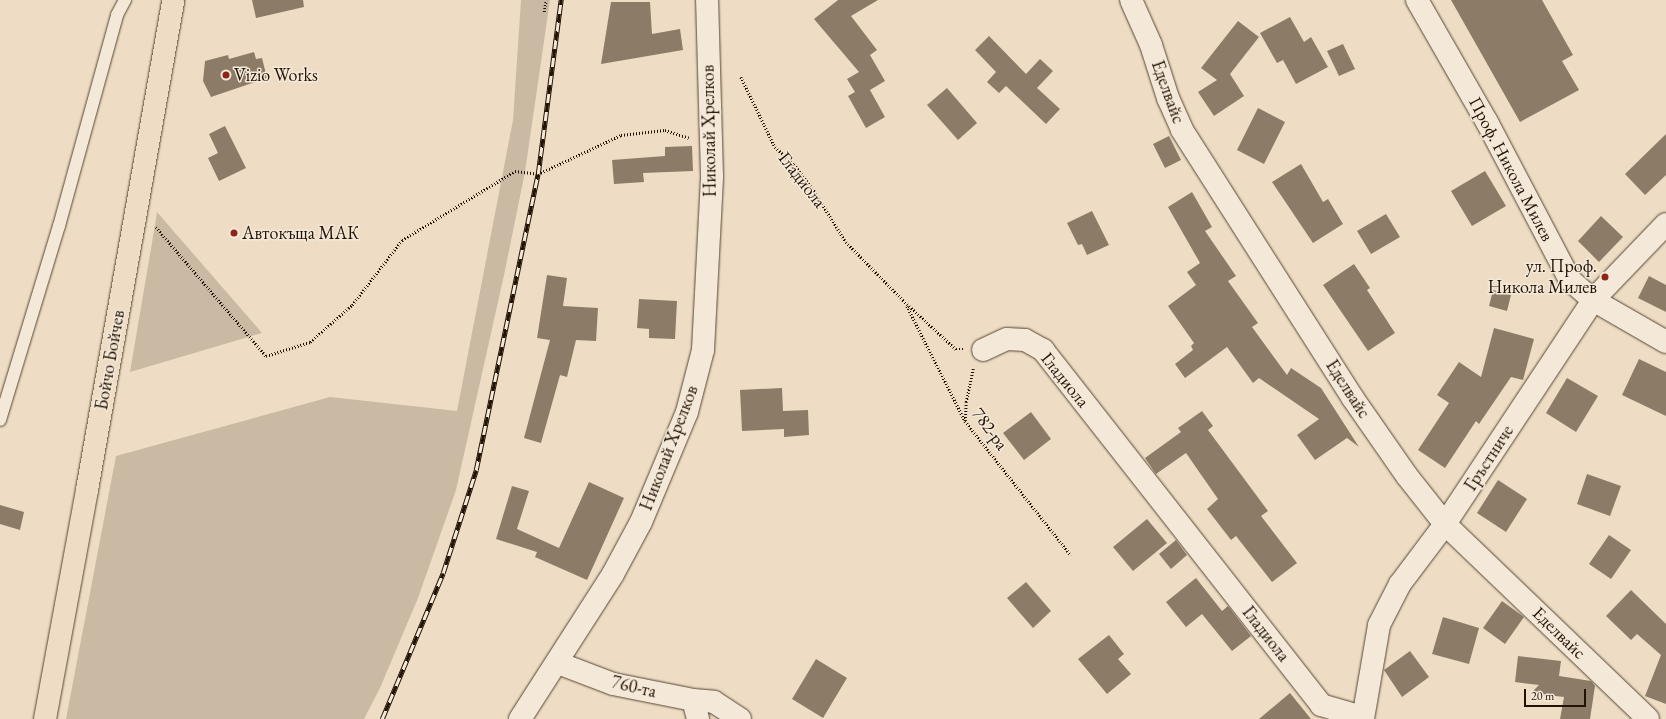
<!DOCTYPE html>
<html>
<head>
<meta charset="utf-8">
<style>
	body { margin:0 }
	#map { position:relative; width:1666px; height:719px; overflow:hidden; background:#eeddc4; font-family:"EB Garamond",serif }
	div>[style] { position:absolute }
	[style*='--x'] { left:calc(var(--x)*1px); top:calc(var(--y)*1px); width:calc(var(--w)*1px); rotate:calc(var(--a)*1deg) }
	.green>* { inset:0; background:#cbbaa3 }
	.building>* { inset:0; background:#8c7c67 }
	.path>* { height:2.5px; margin-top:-1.25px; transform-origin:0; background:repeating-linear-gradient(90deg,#221203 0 1px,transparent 0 3px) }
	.roads { filter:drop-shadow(0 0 1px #554533) drop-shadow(0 0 1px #554533) }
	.lane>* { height:12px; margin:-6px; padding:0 6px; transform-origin:6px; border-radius:6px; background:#f4e9d9 }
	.street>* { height:22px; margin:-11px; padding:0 11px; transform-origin:11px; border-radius:11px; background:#f4e9d9 }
	.highway>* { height:22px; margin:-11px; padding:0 11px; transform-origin:11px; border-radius:11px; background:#eeddc4 }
	.rail>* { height:4.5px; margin-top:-2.25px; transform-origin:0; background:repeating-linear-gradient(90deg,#f4e9d9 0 9px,#221203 0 18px); box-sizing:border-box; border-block:1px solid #221203 }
	.dots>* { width:11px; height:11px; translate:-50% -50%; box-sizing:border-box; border:2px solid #f4e9d9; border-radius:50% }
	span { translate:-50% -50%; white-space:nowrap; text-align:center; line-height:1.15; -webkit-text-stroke:3px #f4e9d9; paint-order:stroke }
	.poi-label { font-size:18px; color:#221203 }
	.left { translate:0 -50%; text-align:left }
	.right { translate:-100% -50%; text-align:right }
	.street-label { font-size:18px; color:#221203 }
	.scale { position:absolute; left:1524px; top:689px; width:62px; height:18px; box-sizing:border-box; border:2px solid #221203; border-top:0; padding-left:5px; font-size:12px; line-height:14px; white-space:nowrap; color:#221203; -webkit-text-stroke:3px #f4e9d9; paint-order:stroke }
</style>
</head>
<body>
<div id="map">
	<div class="green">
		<div style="clip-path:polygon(521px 0,550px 0,525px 172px,504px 275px,456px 490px,418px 598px,380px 688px,364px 719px,66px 719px,116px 456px,330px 397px,457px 411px,513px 120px)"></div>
		<div style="clip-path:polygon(157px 212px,262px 333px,130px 372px,155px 225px)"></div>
	</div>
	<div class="building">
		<div style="clip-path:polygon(252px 0,303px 0,304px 7px,256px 18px)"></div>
		<div style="clip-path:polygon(838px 0,878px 0,851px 16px,877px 50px,870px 55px,885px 81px,870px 90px,885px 117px,866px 128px,848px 96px,855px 92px,847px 79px,859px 72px,814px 19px)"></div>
		<div style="clip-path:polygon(1451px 0,1542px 0,1573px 55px,1562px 61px,1579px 90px,1520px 122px)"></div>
		<div style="clip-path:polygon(611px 2px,650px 2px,652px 34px,680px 29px,683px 50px,601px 64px)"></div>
		<div style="clip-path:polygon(1290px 17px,1304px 42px,1311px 37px,1328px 67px,1296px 84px,1283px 60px,1277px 63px,1260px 33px)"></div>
		<div style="clip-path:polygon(1238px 21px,1259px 37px,1230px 74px,1244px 96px,1214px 116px,1198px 92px,1217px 80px,1201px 68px)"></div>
		<div style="clip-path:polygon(989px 36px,1026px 74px,1040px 59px,1053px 71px,1037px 88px,1060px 109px,1046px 124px,1006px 86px,999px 93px,987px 82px,996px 72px,975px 50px)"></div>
		<div style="clip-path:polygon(1343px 44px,1355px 69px,1339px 76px,1327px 51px)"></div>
		<div style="clip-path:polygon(254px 52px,256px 59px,262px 58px,267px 78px,211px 97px,203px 81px,205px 61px,228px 55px,229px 59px)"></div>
		<div style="clip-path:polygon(947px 88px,977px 123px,958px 140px,927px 105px)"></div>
		<div style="clip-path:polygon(1258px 108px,1285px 122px,1264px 164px,1237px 150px)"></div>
		<div style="clip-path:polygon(225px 126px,246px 168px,219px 181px,208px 158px,218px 153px,209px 134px)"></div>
		<div style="clip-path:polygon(1666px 134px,1666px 175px,1645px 195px,1625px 174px)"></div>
		<div style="clip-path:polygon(1169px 136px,1181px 160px,1165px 168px,1153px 144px)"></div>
		<div style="clip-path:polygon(692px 146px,693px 171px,643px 173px,644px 182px,614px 184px,612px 160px,665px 156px,665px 147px)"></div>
		<div style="clip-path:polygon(1301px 164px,1323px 202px,1328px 199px,1343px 224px,1313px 243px,1272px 182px)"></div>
		<div style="clip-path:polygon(1485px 171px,1506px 206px,1472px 226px,1451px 191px)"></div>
		<div style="clip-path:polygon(1192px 192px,1212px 227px,1205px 231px,1236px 276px,1228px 281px,1258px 323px,1252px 327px,1287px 375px,1291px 368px,1321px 388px,1359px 447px,1347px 438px,1315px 460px,1297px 435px,1319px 419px,1259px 378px,1253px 383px,1227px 347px,1185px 378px,1175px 364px,1193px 350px,1191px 346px,1194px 343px,1168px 306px,1196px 285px,1187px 272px,1200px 263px,1168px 207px)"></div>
		<div style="clip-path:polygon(1092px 211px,1109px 245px,1087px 255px,1082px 244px,1078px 245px,1067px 223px)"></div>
		<div style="clip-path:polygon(1386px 214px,1400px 237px,1371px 254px,1357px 231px)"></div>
		<div style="clip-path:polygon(1601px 216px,1623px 237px,1599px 262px,1578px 241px)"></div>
		<div style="clip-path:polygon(1354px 264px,1370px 288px,1367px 290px,1395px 333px,1368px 351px,1323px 285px)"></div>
		<div style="clip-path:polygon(547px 275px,567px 278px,563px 306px,598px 308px,596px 341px,576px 340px,567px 377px,560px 375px,541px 443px,524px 438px,550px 340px,537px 338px)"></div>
		<div style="clip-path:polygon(1649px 276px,1666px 285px,1666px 312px,1638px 298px)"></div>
		<div style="clip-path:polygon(1493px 290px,1511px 295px,1507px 311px,1489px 306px)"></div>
		<div style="clip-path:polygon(639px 299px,677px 301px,675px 339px,649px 338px,649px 329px,637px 328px)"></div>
		<div style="clip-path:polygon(1494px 328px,1534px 339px,1523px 380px,1511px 377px,1479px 424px,1476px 421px,1445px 468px,1418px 450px,1449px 403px,1437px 395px,1459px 362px,1481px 377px)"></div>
		<div style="clip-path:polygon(1639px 359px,1666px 372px,1666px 416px,1622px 395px)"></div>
		<div style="clip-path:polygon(1567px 378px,1598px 396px,1576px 432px,1546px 413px)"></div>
		<div style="clip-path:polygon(782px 388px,783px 411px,808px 410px,809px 435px,784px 437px,784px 429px,742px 431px,740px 390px)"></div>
		<div style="clip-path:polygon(1202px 411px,1213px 426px,1208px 430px,1268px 511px,1261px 516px,1297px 563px,1272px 582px,1236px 536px,1231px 540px,1207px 509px,1218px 499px,1186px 453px,1156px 474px,1145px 458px,1181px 432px,1178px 428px)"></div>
		<div style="clip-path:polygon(1031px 412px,1051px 439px,1024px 460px,1003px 433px)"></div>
		<div style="clip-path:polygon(1587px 474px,1621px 486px,1610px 516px,1577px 504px)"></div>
		<div style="clip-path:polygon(1498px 480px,1527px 499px,1506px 532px,1477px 513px)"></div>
		<div style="clip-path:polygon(589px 482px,624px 498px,587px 580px,535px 557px,537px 552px,496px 539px,512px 486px,529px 491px,517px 529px,559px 548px)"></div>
		<div style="clip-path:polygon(0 505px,24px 512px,20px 530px,0 524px)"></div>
		<div style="clip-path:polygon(1147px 519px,1167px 543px,1133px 571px,1113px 547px)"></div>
		<div style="clip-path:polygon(1609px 535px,1631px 550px,1611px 579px,1589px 564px)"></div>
		<div style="clip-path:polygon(1176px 540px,1187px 555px,1171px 569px,1159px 554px)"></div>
		<div style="clip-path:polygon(1196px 578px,1222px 611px,1228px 606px,1251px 636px,1232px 651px,1202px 614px,1186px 627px,1166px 602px)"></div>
		<div style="clip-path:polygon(1026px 582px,1051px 611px,1033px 628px,1007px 598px)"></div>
		<div style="clip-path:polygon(1631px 590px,1666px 624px,1666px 704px,1645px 696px,1661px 655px,1637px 634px,1631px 640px,1606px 616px)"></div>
		<div style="clip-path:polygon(1502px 601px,1524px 617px,1505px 644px,1483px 628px)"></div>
		<div style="clip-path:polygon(1443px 617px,1479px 628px,1469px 664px,1432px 654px)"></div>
		<div style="clip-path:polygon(1109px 635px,1124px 654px,1118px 659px,1131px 674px,1107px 694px,1078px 659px)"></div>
		<div style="clip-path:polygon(1410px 651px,1429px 677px,1402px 697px,1384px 670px)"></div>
		<div style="clip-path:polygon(1518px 656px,1561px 661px,1559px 676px,1591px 681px,1595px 686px,1590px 719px,1560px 719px,1564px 697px,1531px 693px,1539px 685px,1515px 682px)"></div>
		<div style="clip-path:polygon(816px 659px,847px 678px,823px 718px,792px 699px)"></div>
		<div style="clip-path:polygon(1290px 693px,1311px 719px,1259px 719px)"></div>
	</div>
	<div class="path">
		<div style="--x:544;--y:12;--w:12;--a:-81"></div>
		<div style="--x:741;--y:77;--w:78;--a:64.1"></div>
		<div style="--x:775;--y:147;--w:25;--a:42"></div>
		<div style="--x:794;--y:164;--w:34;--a:53"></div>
		<div style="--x:814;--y:191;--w:60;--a:57.9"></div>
		<div style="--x:846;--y:242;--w:87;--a:45.5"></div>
		<div style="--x:907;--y:304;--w:67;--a:42.6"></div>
		<div style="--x:956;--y:349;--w:7;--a:0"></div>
		<div style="--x:156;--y:227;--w:170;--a:49.5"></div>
		<div style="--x:266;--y:356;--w:46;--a:-17.7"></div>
		<div style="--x:310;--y:342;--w:56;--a:-41.4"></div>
		<div style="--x:352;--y:305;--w:82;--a:-52.4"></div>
		<div style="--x:402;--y:240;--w:132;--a:-31.4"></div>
		<div style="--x:515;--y:171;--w:23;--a:7"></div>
		<div style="--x:538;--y:174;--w:92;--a:-25.2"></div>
		<div style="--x:621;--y:135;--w:44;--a:-6.5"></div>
		<div style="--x:665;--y:130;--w:25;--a:18"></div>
		<div style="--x:907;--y:306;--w:129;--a:63.2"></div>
		<div style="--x:965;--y:421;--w:171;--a:51.7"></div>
		<div style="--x:965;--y:421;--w:19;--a:-87"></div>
		<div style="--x:966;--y:402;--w:34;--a:-78"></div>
	</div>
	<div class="roads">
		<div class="lane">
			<div style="--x:0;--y:420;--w:203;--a:-73.1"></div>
			<div style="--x:59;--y:226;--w:219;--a:-74.6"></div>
			<div style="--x:117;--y:15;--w:17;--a:-62"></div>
		</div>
		<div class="street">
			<div style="--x:1131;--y:0;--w:49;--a:66"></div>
			<div style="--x:1151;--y:45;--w:56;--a:72.2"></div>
			<div style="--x:1168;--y:98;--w:35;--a:66"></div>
			<div style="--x:1182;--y:130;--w:317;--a:57.5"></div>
			<div style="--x:1352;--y:397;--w:96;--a:55.2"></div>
			<div style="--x:1407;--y:476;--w:61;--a:51.6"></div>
			<div style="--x:1445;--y:524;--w:281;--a:43.8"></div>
			<div style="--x:1417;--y:0;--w:141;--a:60.2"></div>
			<div style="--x:1487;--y:122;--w:178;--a:62.3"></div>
			<div style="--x:1570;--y:280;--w:30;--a:41"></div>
			<div style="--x:1593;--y:300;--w:84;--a:29.9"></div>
			<div style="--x:983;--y:350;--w:26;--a:-25"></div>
			<div style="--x:1007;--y:339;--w:18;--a:3"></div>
			<div style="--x:1025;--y:340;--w:21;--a:29"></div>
			<div style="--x:1043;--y:350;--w:451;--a:51.9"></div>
			<div style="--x:1321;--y:705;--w:43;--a:16.3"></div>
			<div style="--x:558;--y:663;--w:59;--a:20.9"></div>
			<div style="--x:613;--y:684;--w:82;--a:11.3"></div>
			<div style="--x:693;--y:700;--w:20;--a:75"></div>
			<div style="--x:693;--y:700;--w:21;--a:5"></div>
			<div style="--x:714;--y:702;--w:31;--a:33"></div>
			<div style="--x:520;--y:719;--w:172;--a:-57.3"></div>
			<div style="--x:613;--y:574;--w:59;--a:-61.7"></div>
			<div style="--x:641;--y:522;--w:119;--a:-67.3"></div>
			<div style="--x:687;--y:412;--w:64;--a:-75.5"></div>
			<div style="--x:703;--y:350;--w:174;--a:-87"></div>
			<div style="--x:712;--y:176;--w:176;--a:-91.6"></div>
			<div style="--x:1363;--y:719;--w:95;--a:-80.3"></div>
			<div style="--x:1379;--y:625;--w:46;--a:-62.9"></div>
			<div style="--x:1400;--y:584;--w:75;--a:-53.1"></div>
			<div style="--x:1445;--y:524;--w:268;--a:-56.5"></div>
			<div style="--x:1593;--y:300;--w:105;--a:-46.2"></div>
		</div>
		<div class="highway">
			<div style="--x:45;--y:719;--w:233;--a:-79.6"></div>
			<div style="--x:87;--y:490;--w:497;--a:-80"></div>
		</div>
	</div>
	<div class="rail">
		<div style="--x:382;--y:719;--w:158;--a:-67.3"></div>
		<div style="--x:443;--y:573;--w:108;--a:-72.2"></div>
		<div style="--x:476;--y:470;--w:302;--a:-78.2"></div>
		<div style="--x:538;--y:174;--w:176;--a:-82.5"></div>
	</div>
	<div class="dots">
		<div style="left:226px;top:75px;background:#8f2418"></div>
		<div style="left:234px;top:233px;background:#8f2418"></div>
		<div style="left:1605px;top:277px;background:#8f2418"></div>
	</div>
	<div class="poi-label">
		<span class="left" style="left:234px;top:75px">Vizio Works</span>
		<span class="left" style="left:242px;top:233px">Автокъща МАК</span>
		<span class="right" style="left:1597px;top:277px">ул. Проф.<br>Никола Милев</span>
	</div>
	<div class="street-label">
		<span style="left:1168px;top:92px;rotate:70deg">Еделвайс</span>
		<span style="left:709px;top:131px;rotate:-91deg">Николай Хрелков</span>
		<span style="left:1511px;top:169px;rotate:62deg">Проф. Никола Милев</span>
		<span style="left:802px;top:180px;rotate:52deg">Гладиола</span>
		<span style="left:110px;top:360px;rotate:-80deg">Бойчо Бойчев</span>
		<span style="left:1065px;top:380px;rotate:51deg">Гладиола</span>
		<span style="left:1348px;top:389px;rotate:57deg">Еделвайс</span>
		<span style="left:990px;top:429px;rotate:54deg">782-ра</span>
		<span style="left:669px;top:448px;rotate:-69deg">Николай Хрелков</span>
		<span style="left:1489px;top:458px;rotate:-57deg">Гръстниче</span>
		<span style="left:1559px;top:633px;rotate:44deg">Еделвайс</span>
		<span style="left:1266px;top:634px;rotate:52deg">Гладиола</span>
		<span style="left:634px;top:687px;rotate:13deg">760-та</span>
	</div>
	<div class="scale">20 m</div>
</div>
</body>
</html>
